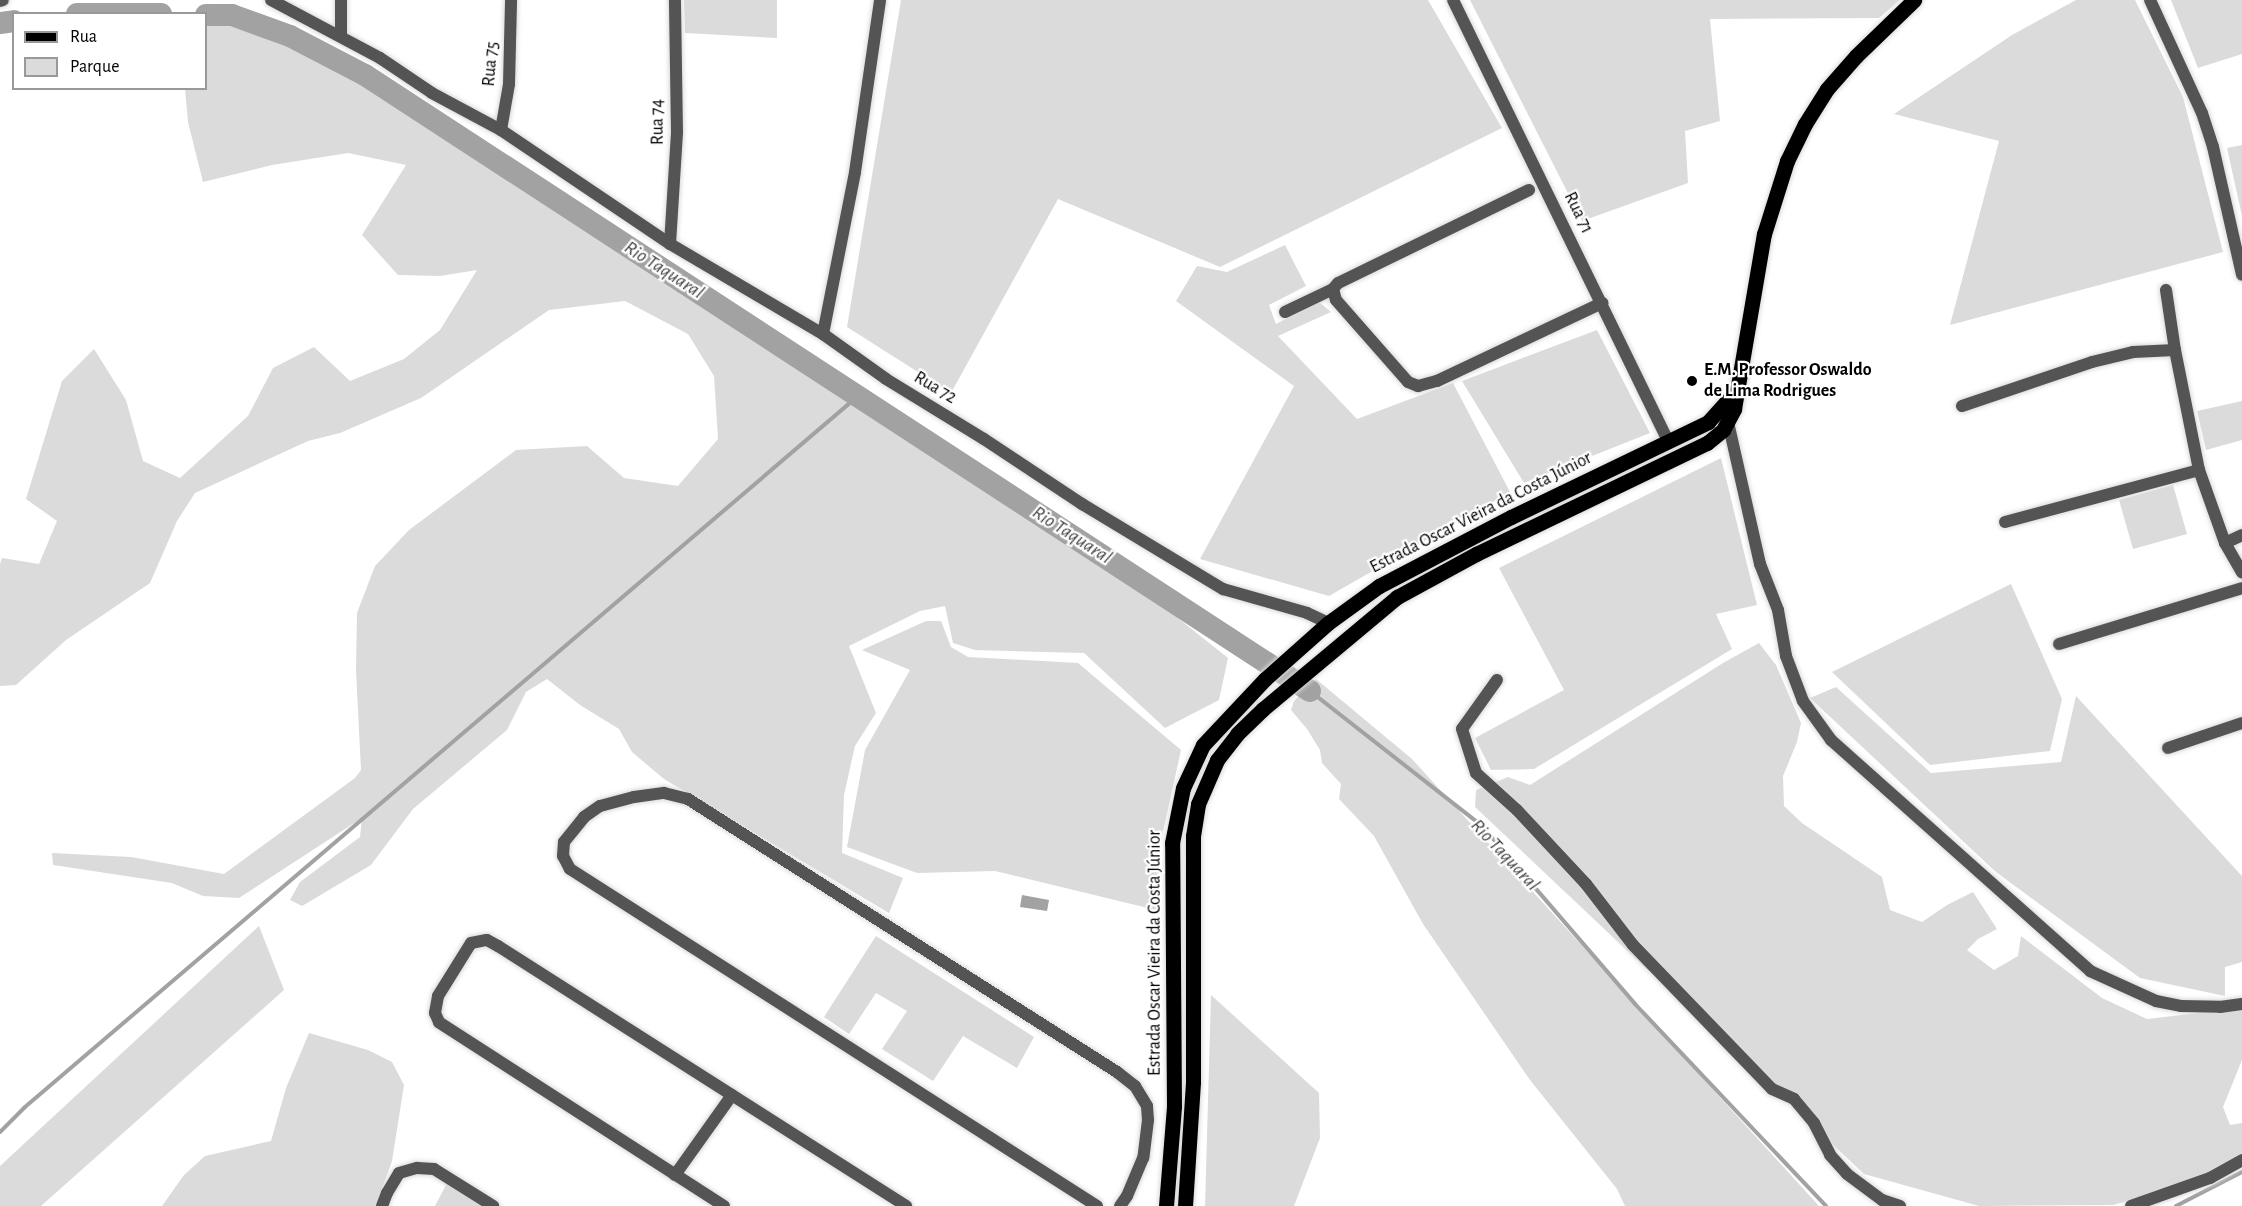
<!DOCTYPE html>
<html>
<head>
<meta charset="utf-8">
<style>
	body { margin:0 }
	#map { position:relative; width:2242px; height:1206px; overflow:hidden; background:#fff; font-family:"Alegreya Sans",sans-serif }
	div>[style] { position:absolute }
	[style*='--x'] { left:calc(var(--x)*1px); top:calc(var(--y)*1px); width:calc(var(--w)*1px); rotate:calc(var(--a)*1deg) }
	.green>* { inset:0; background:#dbdbdb }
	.water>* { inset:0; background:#a2a2a2 }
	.stream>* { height:4px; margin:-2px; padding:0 2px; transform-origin:2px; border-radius:2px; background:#a2a2a2 }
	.river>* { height:22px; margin:-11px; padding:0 11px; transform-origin:11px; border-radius:11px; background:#a2a2a2 }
	.roads { filter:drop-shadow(0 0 2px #dbdbdb) drop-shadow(0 0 2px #dbdbdb) }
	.minor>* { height:12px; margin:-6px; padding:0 6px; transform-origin:6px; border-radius:6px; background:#545454 }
	.major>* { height:15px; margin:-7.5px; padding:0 7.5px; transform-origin:7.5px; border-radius:7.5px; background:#000 }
	.dots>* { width:16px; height:16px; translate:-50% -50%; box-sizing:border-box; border:3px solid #fff; border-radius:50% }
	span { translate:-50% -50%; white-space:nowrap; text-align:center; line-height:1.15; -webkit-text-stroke:4.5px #fff; paint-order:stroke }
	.street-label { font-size:18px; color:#000 }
	.poi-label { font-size:18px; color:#000; font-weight:700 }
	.left { translate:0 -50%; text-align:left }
	.water-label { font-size:20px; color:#434343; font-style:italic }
	.legend { position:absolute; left:12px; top:12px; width:195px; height:78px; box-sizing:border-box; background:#fff; border:2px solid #999; margin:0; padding:8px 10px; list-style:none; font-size:18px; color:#000 }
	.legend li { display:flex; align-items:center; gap:12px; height:30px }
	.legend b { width:30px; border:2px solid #999 }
</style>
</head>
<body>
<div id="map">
	<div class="green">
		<div style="clip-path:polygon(684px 0,777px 0,777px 38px,685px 33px)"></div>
		<div style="clip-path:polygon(901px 0,1428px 0,1502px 128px,1220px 267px,1058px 199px,951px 393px,847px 327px)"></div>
		<div style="clip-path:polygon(1470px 0,1900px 0,1879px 18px,1710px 19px,1720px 121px,1685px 131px,1688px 183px,1582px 221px)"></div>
		<div style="clip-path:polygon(2076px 0,2135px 0,2183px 97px,2223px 252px,1950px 325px,1999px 141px,1894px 114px,2012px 35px)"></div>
		<div style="clip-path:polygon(2171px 0,2242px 0,2242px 54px,2198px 68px)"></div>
		<div style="clip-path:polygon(206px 21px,231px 22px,292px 39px,804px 356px,892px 414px,1002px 498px,1120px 572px,1228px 658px,1219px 700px,1165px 728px,1084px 653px,975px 650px,953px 643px,945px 606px,920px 611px,849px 646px,876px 713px,855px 746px,844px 795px,842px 853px,903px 878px,889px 913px,664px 779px,632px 752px,619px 729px,580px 705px,547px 679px,526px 692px,507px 730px,413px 809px,371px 865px,302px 906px,290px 900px,300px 882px,360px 837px,362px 818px,239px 898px,203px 896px,172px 883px,53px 865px,52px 853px,131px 857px,224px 874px,355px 778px,361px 770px,356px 670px,357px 613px,375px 566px,409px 530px,516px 450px,587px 446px,624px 478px,678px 486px,718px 439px,714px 376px,688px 334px,625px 301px,549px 310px,421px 398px,340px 433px,308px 441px,195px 493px,177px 521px,150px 583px,66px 640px,16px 685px,0 686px,0 564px,2px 558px,39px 564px,57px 521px,26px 499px,62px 381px,94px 349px,126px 400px,143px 461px,180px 478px,248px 416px,273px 368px,314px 347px,350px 381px,404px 359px,440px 330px,477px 270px,440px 276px,398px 275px,362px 235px,406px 165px,348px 153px,272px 165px,203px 182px,188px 122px,185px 89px,206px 88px)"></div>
		<div style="clip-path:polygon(2242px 145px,2242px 216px,2227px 148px)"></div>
		<div style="clip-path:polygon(1285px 245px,1306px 286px,1269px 305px,1276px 324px,1319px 302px,1331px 312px,1278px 336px,1357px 419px,1453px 383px,1510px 492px,1329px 596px,1200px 559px,1294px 386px,1176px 301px,1197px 266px,1227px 272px)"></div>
		<div style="clip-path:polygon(1597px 330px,1650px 433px,1524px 483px,1462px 381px)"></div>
		<div style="clip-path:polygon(2242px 401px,2242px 440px,2206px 450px,2197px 411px)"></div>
		<div style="clip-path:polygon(1721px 458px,1757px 605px,1716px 614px,1732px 649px,1534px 769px,1491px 770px,1475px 738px,1564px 690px,1499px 568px)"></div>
		<div style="clip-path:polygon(2173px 485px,2187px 534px,2133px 549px,2119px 500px)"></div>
		<div style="clip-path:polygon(2011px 584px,2062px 699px,2050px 751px,1930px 765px,1832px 672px)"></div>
		<div style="clip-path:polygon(926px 621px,941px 621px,951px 647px,968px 657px,1078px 663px,1181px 750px,1161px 841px,1156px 910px,995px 871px,917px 873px,847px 847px,865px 750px,910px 670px,862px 650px)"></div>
		<div style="clip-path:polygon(1759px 643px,1776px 665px,1801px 723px,1797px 742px,1783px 776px,1784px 806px,1802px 823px,1882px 877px,1890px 910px,1922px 922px,1947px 905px,1973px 892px,1997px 929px,1978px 939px,1967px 950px,1994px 970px,2018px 956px,2021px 936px,2102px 998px,2147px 1019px,2242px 1008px,2242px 1060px,2223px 1107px,2230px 1125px,2242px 1123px,2242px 1160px,2210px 1178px,2113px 1205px,1979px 1206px,1864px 1174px,1475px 807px,1476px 790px,1508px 777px,1530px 785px,1723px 663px)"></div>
		<div style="clip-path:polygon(1316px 679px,1412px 759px,1819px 1206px,1625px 1206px,1617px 1189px,1530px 1080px,1423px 924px,1374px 836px,1339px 799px,1341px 784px,1322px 763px,1320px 750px,1307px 729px,1291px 710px,1294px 701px)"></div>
		<div style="clip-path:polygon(1836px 687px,1931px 773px,2061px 762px,2076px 696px,2242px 876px,2242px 962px,2225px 967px,2225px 996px,2140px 978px,1996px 872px,1810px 698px)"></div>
		<div style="clip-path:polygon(259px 926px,284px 990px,41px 1206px,0 1206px,0 1166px)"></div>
		<div style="clip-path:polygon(876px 936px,1034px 1037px,1017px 1068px,963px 1036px,933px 1081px,882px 1049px,907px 1011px,876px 993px,849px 1034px,824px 1017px)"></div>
		<div style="clip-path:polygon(1211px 995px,1319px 1093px,1320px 1138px,1294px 1206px,1205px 1206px)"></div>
		<div style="clip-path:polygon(309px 1033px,368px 1050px,392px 1062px,404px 1085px,392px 1161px,376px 1206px,162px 1206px,184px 1175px,205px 1156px,271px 1141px,286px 1088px)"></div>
		<div style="clip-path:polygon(447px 1183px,483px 1206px,435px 1206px)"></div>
	</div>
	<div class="water">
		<div style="clip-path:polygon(1022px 895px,1049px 900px,1047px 911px,1020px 907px)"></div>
	</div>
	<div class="stream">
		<div style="--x:1310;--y:691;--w:219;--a:38.1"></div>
		<div style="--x:1482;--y:826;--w:235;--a:49.3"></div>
		<div style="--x:1635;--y:1004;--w:278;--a:46.6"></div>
		<div style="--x:0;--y:1132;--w:35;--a:-45"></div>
		<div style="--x:25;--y:1107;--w:1095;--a:-40.48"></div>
		<div style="--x:2176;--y:1206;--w:74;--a:-27.3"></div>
	</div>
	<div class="river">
		<div style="--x:77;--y:14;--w:84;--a:0"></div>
		<div style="--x:206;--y:15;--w:26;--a:0"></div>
		<div style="--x:232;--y:15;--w:62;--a:19.9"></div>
		<div style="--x:290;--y:36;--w:85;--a:27.5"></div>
		<div style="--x:365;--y:75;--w:1128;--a:33.1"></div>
		<div style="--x:0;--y:23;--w:14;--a:-8"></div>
	</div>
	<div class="roads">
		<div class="minor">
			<div style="--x:271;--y:0;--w:123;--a:28"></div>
			<div style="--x:380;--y:58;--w:63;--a:33.9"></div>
			<div style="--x:432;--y:93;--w:78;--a:28.2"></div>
			<div style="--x:501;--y:130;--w:204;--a:34"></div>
			<div style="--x:670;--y:244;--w:178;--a:30.5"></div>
			<div style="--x:823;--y:334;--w:77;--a:35.5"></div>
			<div style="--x:886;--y:379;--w:115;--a:31.5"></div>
			<div style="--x:984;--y:439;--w:118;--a:33.6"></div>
			<div style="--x:1082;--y:504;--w:165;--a:31.1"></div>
			<div style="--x:1223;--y:589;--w:87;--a:15.9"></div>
			<div style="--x:1307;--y:613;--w:23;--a:25"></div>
			<div style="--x:341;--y:0;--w:36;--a:90"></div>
			<div style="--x:1453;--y:0;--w:492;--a:64"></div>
			<div style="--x:2150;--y:0;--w:124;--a:65.3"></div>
			<div style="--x:2202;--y:113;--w:36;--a:72"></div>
			<div style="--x:2213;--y:147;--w:131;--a:77.2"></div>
			<div style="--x:0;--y:1;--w:3;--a:-18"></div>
			<div style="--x:501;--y:130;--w:47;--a:-80.1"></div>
			<div style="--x:509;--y:84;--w:84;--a:-88.6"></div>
			<div style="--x:1529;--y:190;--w:212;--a:154"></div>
			<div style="--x:1338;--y:283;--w:8;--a:130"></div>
			<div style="--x:1333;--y:289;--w:11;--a:75"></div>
			<div style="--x:1336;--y:300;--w:109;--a:48.7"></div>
			<div style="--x:1408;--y:382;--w:11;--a:22"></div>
			<div style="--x:1418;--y:386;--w:20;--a:-15"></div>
			<div style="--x:1437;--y:381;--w:183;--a:-25.3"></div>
			<div style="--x:670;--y:244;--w:112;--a:-86.4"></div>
			<div style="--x:677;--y:132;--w:132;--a:-90.9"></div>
			<div style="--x:2166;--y:290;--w:61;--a:81.5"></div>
			<div style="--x:2175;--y:350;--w:122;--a:78.7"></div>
			<div style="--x:2199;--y:470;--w:77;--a:70.4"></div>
			<div style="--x:2225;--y:543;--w:34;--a:60"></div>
			<div style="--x:1285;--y:312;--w:53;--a:-25.6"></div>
			<div style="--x:823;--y:334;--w:165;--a:-78.8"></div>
			<div style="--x:855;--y:172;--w:174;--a:-81.7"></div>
			<div style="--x:1962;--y:406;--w:137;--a:-18.7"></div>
			<div style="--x:2092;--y:362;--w:42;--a:-13.7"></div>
			<div style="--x:2133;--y:352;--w:42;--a:-2.7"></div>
			<div style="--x:1728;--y:422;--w:146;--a:77.3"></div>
			<div style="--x:1760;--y:564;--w:49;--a:68.6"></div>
			<div style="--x:1778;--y:610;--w:47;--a:80.1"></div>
			<div style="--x:1786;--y:656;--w:48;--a:69.3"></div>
			<div style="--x:1803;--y:701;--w:48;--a:54.3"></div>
			<div style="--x:1831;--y:740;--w:347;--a:41.7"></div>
			<div style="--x:2090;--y:971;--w:72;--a:24.4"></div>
			<div style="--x:2156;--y:1001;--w:25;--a:11"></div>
			<div style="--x:2181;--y:1006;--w:39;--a:1"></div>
			<div style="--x:2220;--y:1007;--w:22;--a:-8"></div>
			<div style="--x:2005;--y:522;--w:201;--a:-15"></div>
			<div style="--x:2225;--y:543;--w:19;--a:-25"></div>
			<div style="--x:2059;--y:644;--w:191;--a:-17"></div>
			<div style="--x:1497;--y:680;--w:60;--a:125.5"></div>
			<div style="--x:1462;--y:729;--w:46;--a:72.3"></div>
			<div style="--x:1476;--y:773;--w:55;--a:42.1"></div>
			<div style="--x:1517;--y:810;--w:101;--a:47"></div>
			<div style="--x:1586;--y:884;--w:77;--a:52.4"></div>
			<div style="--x:1633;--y:945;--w:200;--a:46"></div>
			<div style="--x:1772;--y:1089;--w:24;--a:24"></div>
			<div style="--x:1794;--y:1099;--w:31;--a:50"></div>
			<div style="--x:1814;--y:1123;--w:36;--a:63"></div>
			<div style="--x:1830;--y:1155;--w:25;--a:48"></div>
			<div style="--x:1847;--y:1174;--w:44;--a:36.6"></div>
			<div style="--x:1882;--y:1200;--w:19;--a:18"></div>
			<div style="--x:2168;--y:748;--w:78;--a:-18.7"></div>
			<div style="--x:675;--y:1175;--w:98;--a:-54.5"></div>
			<div style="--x:382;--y:1206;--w:14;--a:-69"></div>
			<div style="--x:387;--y:1193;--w:23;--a:-59"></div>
			<div style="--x:399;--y:1173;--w:19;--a:-16"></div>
			<div style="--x:417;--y:1168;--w:17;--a:3"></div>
			<div style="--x:434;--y:1169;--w:70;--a:32.1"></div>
			<div style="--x:724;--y:1206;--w:339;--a:-147.2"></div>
			<div style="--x:439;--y:1022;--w:10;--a:-114"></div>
			<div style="--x:435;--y:1013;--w:17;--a:-80"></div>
			<div style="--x:438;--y:996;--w:62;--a:-58.1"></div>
			<div style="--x:471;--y:943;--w:16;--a:-11"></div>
			<div style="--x:487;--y:940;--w:13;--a:29"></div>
			<div style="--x:498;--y:946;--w:484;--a:32.5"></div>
			<div style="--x:1097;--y:1206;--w:626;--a:-147.4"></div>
			<div style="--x:570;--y:869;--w:15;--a:-118"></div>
			<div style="--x:563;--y:856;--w:14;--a:-86"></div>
			<div style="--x:564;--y:842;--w:32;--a:-51"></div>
			<div style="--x:584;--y:817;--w:19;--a:-35"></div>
			<div style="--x:600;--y:806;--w:35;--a:-15"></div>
			<div style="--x:634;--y:797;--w:30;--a:-8"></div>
			<div style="--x:664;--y:793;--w:25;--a:14"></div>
			<div style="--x:688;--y:799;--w:508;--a:32.47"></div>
			<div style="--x:1117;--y:1072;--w:23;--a:38"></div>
			<div style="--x:1135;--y:1086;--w:23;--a:59"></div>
			<div style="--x:1147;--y:1106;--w:14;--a:86"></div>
			<div style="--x:1148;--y:1120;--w:38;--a:97"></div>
			<div style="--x:1143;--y:1158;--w:41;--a:112.8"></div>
			<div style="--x:1127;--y:1196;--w:12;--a:125"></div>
			<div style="--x:2131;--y:1206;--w:84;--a:-19.5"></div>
			<div style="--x:2210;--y:1178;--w:37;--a:-29"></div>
		</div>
		<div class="major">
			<div style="--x:1166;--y:1206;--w:100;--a:-85.4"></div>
			<div style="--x:1174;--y:1106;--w:263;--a:-90.4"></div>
			<div style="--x:1172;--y:843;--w:56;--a:-78.7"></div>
			<div style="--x:1183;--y:788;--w:47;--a:-65.1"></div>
			<div style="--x:1203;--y:745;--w:91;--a:-46.8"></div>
			<div style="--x:1265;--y:679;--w:84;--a:-41.6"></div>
			<div style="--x:1328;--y:623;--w:63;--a:-36"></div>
			<div style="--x:1379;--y:586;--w:149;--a:-27.6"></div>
			<div style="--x:1511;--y:517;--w:219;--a:-25.7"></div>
			<div style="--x:1708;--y:422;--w:42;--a:-47.9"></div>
			<div style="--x:1185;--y:1206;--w:124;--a:-86.3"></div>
			<div style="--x:1193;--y:1082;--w:246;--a:-90"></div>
			<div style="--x:1193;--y:836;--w:32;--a:-81"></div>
			<div style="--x:1198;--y:804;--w:48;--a:-66.6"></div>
			<div style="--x:1217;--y:760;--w:33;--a:-52"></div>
			<div style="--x:1237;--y:734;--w:36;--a:-44"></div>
			<div style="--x:1263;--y:709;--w:175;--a:-39.9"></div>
			<div style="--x:1397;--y:597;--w:90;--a:-28.6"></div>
			<div style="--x:1476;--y:554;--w:256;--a:-25.7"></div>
			<div style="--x:1707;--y:443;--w:21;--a:-39"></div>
			<div style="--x:1723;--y:430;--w:24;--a:-62"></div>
			<div style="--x:1734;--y:409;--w:178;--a:-80.3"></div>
			<div style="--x:1764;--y:234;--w:77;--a:-72.5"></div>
			<div style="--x:1787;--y:161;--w:41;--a:-64.1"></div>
			<div style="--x:1805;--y:124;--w:41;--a:-57.8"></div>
			<div style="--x:1827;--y:89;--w:44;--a:-48.7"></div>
			<div style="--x:1856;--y:56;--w:81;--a:-44"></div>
		</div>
	</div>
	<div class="dots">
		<div style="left:1692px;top:381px;background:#000"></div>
	</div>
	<div class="street-label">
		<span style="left:491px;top:64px;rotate:-85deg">Rua 75</span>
		<span style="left:658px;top:122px;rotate:-90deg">Rua 74</span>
		<span style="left:1578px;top:213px;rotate:64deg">Rua 71</span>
		<span style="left:935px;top:388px;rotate:31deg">Rua 72</span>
		<span style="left:1481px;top:513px;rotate:-27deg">Estrada Oscar Vieira da Costa Júnior</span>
		<span style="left:1155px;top:953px;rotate:-90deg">Estrada Oscar Vieira da Costa Júnior</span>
	</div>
	<div class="poi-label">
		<span class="left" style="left:1704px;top:381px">E.M. Professor Oswaldo<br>de Lima Rodrigues</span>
	</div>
	<div class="water-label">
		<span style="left:664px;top:270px;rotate:33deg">Rio Taquaral</span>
		<span style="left:1072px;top:535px;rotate:33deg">Rio Taquaral</span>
		<span style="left:1505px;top:855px;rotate:47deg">Rio Taquaral</span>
	</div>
	<ul class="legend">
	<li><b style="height:8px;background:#000"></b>Rua</li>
	<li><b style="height:16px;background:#dbdbdb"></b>Parque</li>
	</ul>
</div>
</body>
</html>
